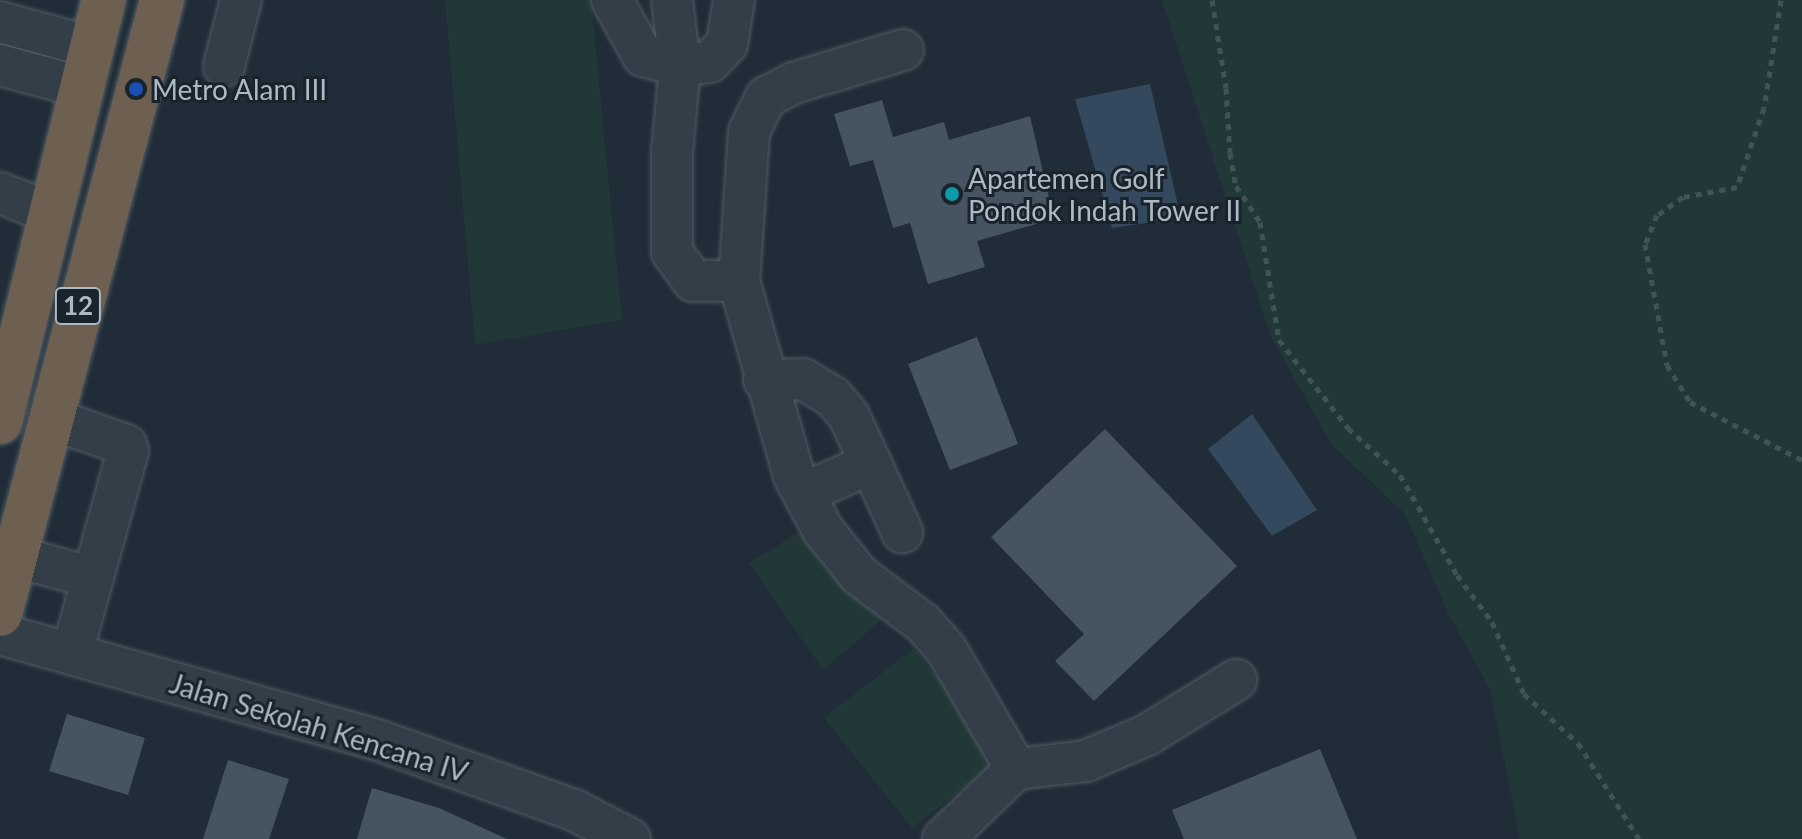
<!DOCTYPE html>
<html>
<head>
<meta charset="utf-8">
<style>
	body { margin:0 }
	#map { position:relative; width:1802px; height:839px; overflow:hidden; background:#202c37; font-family:Lato,sans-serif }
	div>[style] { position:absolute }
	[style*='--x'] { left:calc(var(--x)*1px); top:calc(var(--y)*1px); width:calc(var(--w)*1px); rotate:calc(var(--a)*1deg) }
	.green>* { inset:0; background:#223838 }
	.water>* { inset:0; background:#34495e }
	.building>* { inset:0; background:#465461 }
	.path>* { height:5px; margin-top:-2.5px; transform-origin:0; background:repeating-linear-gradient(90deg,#405455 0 6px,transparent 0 12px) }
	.roads { filter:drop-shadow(0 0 2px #515c65) drop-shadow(0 0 2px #515c65) }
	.minor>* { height:40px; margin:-20px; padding:0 20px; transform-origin:20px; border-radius:20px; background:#343e48 }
	.highway>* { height:44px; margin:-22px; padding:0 22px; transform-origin:22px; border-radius:22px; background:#6d6051 }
	.dots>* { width:22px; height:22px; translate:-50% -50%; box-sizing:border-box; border:4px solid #19232c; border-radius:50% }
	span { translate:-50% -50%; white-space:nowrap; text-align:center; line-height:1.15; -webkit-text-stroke:6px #19232c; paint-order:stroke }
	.shield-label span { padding:2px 6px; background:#19232c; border:2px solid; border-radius:6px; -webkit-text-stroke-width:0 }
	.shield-label { font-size:26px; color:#aeb9c4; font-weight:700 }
	.poi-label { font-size:28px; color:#aeb9c4 }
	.left { translate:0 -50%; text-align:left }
	.street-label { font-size:28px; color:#aeb9c4 }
</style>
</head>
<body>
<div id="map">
	<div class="green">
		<div style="clip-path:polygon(445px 0,591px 0,622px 320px,475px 345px)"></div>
		<div style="clip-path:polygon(1162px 0,1802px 0,1802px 839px,1520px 839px,1490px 689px,1448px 613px,1405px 514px,1332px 445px,1271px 337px)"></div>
		<div style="clip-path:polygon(807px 527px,881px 620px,823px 670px,749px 563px)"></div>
		<div style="clip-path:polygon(914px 648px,1002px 758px,912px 828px,824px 718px)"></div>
	</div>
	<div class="water">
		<div style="clip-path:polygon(1150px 84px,1181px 218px,1112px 228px,1075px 99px)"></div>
		<div style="clip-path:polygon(1252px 414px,1317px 510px,1272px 536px,1208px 449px)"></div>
	</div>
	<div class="building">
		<div style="clip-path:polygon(882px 100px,893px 137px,944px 122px,949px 140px,1030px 116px,1054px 219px,977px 241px,985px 267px,928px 284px,910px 223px,893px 228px,873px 160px,850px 166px,834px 114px)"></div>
		<div style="clip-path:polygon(977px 337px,1018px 444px,950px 470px,908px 364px)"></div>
		<div style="clip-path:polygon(1105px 429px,1237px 566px,1094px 701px,1055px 661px,1084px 634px,991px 537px)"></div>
		<div style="clip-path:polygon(67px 714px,145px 738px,128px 795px,49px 771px)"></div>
		<div style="clip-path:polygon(1320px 749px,1357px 839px,1184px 839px,1172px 810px)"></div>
		<div style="clip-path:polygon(228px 760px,289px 779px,269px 839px,203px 839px)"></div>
		<div style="clip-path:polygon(372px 788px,439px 808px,507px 839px,357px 839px)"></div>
	</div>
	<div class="path">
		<div style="--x:1212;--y:0;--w:89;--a:81"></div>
		<div style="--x:1226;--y:88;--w:65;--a:86.5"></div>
		<div style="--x:1230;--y:153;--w:34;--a:80"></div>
		<div style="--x:1236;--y:186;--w:43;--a:56.3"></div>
		<div style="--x:1260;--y:222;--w:120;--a:80.9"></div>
		<div style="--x:1279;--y:340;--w:112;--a:51.9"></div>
		<div style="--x:1348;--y:428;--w:70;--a:42.1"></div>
		<div style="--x:1400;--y:475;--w:115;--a:60.3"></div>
		<div style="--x:1457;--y:575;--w:59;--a:53.3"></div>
		<div style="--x:1492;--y:622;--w:79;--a:66"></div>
		<div style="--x:1524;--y:694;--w:73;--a:42.2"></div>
		<div style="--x:1578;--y:743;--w:114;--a:57.6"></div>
		<div style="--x:1781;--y:0;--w:109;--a:98.9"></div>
		<div style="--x:1764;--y:108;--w:83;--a:108.9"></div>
		<div style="--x:1737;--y:187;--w:55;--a:169.5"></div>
		<div style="--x:1683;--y:197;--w:32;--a:145"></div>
		<div style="--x:1657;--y:215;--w:31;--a:112"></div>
		<div style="--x:1645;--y:244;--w:123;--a:79.7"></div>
		<div style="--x:1667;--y:365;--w:44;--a:58.1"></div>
		<div style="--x:1690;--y:402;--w:126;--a:27.4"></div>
	</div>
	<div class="roads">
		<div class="minor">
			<div style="--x:612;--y:0;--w:64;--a:61"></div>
			<div style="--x:643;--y:56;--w:38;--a:15"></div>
			<div style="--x:680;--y:66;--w:30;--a:-8"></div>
			<div style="--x:710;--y:62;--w:25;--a:-47"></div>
			<div style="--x:727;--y:44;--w:45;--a:-81"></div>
			<div style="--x:672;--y:0;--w:66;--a:83.1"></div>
			<div style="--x:680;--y:66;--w:87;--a:95.3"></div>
			<div style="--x:672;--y:153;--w:99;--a:90"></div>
			<div style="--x:672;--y:252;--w:36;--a:54"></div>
			<div style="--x:693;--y:281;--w:46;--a:0"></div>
			<div style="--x:0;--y:22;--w:94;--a:15.4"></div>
			<div style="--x:903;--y:50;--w:114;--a:163.2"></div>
			<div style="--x:794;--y:83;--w:31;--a:153"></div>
			<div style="--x:766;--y:97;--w:39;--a:116"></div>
			<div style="--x:749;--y:132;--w:149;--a:93.8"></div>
			<div style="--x:739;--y:281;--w:203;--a:74.2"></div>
			<div style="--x:794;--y:476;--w:61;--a:61.8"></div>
			<div style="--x:823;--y:530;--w:58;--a:51.3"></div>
			<div style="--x:859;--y:575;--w:81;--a:37"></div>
			<div style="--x:924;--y:624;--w:33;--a:49"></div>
			<div style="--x:946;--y:649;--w:139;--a:59.7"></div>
			<div style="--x:0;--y:65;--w:84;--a:15.2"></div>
			<div style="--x:224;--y:66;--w:68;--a:-75.6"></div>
			<div style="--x:0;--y:193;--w:55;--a:21.4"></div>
			<div style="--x:764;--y:380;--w:39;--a:-1"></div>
			<div style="--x:803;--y:379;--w:35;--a:31"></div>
			<div style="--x:833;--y:397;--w:25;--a:50"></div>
			<div style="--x:849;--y:416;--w:128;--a:65.4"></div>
			<div style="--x:49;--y:418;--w:82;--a:19.3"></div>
			<div style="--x:126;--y:445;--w:6;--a:72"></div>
			<div style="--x:128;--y:451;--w:210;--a:105.5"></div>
			<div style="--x:804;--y:493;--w:72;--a:-23.7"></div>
			<div style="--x:14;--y:556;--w:82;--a:15.6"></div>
			<div style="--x:0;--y:634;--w:395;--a:15.7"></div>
			<div style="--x:380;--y:741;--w:206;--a:19.6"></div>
			<div style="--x:574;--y:810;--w:63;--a:27.4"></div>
			<div style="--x:943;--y:839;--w:101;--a:-43.8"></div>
			<div style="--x:1016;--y:769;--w:70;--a:-6.5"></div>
			<div style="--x:1086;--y:761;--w:66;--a:-23.1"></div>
			<div style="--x:1147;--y:735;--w:105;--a:-31.7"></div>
		</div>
		<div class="highway">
			<div style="--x:0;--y:422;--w:435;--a:-76.2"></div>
			<div style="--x:0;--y:614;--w:635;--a:-75.22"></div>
		</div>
	</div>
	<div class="dots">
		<div style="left:136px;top:89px;background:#1a4fb4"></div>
		<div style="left:952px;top:194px;background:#0f9aa8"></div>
	</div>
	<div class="shield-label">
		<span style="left:78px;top:306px">12</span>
	</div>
	<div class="poi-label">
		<span class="left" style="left:152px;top:89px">Metro Alam III</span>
		<span class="left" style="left:968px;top:194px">Apartemen Golf<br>Pondok Indah Tower II</span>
	</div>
	<div class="street-label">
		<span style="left:319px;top:727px;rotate:17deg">Jalan Sekolah Kencana IV</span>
	</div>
</div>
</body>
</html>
